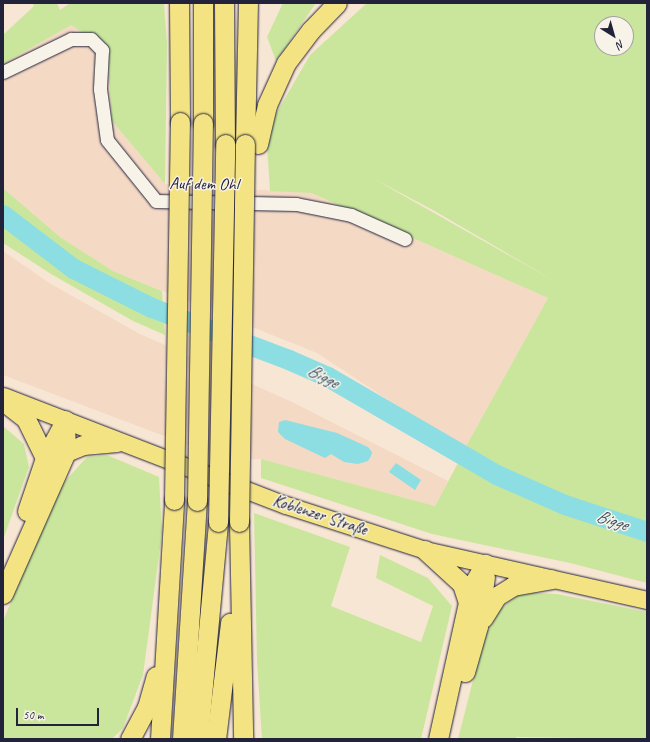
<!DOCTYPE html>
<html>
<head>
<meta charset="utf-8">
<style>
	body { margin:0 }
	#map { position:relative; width:650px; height:742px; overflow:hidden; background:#f8e6d5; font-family:Caveat,sans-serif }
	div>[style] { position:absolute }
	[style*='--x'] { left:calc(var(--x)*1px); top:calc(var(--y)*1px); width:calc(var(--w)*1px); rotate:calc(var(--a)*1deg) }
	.built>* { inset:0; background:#f4d9c5 }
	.green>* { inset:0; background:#cae69d }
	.water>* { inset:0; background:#8cdee2 }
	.river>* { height:20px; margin:-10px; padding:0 10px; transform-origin:10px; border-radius:10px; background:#8cdee2 }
	.roads { filter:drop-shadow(0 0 1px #22223b) drop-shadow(0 0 1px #22223b) }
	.minor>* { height:13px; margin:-6.5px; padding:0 6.5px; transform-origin:6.5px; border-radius:6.5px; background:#f7f3e8 }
	.major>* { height:17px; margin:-8.5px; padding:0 8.5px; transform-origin:8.5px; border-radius:8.5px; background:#f4e382 }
	.highway>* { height:19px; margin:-9.5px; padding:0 9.5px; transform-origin:9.5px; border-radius:9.5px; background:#f4e382 }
	.bridges { filter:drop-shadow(0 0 1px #22223b) drop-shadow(0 0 1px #22223b) }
	.highway-bridge>* { height:19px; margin:-9.5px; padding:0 9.5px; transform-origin:9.5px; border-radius:9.5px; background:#f4e382 }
	span { translate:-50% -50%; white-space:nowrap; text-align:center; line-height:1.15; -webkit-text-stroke:3px #f7f3e8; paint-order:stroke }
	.street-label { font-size:17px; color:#22223b }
	.water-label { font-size:18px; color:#3c5165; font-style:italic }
	.frame { position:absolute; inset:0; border:4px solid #22223b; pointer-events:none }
	.north { position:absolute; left:594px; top:16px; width:40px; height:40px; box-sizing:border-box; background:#f7f3e8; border:1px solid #a29fa3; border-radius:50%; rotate:143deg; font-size:11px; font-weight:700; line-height:16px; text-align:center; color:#22223b }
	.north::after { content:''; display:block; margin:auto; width:14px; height:18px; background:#22223b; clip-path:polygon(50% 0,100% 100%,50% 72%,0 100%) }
	.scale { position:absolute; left:16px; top:708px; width:83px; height:18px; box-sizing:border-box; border:2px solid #22223b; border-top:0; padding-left:5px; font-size:12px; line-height:14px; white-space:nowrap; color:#22223b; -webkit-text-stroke:3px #f7f3e8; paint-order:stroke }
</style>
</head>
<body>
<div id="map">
	<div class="built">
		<div style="clip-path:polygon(71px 25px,107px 48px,112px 121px,165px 184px,310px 193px,548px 298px,464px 450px,317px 353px,113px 271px,60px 237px,3px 188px,3px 64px)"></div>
		<div style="clip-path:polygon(3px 251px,51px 284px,138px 333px,292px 402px,448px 481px,435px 506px,261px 459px,230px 461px,3px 375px)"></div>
	</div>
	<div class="green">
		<div style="clip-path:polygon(32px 3px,57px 3px,60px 10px,70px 3px,164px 3px,167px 44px,165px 184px,112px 121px,107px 48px,71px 25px,3px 64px,3px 35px,34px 6px)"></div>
		<div style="clip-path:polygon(283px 3px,316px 3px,276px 61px,267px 37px)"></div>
		<div style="clip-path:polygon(evenodd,367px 3px,647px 3px,647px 583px,570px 563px,432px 534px,261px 478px,261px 459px,435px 506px,458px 463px,527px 492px,530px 482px,498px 470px,464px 450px,548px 298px,311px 193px,270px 191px,266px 131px,310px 55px,367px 3px,602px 24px,626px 24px,626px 48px,602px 48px,602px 24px,367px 3px,374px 179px,433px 210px,556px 282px,374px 179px)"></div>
		<div style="clip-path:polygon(3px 188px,60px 237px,113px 271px,162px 291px,165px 335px,133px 321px,51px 274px,3px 243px)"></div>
		<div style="clip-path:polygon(3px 426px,24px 444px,29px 467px,3px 540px)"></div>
		<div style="clip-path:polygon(107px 455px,159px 477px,162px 533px,143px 675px,123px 728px,112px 739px,4px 739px,3px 621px,54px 500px,65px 481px,87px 457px)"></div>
		<div style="clip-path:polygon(254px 513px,350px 547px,331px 606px,421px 642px,433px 606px,376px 578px,380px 555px,428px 578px,452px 606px,421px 739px,262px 739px,257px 662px)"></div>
		<div style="clip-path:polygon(522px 592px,557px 594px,647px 612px,647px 739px,516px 737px,515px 739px,458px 739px,483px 641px,496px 612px)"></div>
	</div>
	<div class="water">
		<div style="clip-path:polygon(285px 420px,337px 433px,368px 447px,372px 452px,371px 456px,368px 461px,358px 464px,344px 462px,331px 454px,325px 458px,285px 439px,278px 432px,279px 422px)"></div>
		<div style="clip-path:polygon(396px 463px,421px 480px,415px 490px,389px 472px)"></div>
	</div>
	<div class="river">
		<div style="--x:3;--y:215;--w:89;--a:37.3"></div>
		<div style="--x:74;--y:269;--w:87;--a:26.6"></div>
		<div style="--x:152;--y:308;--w:147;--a:20.8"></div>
		<div style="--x:289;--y:360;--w:43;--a:23.6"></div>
		<div style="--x:328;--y:377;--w:195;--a:30.1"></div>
		<div style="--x:497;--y:475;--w:74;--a:23.8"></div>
		<div style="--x:565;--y:505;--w:86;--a:18.2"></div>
	</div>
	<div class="roads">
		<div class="minor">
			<div style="--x:3;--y:72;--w:76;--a:-25.9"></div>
			<div style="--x:71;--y:39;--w:20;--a:0"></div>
			<div style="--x:91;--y:39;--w:16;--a:45"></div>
			<div style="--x:102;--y:50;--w:39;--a:93"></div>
			<div style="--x:100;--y:89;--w:51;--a:82.2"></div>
			<div style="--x:107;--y:140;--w:78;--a:51.2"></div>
			<div style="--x:156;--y:201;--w:140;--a:1.2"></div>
			<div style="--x:296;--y:204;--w:56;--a:11.3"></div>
			<div style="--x:351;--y:215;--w:59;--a:24"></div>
		</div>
		<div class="major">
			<div style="--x:3;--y:396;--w:303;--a:21.1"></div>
			<div style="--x:286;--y:505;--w:146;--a:17.9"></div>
			<div style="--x:425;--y:550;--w:228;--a:12.7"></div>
		</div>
		<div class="highway">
			<div style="--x:179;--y:3;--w:119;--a:89.5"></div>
			<div style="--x:224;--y:3;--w:141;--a:89.6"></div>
			<div style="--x:203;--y:123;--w:120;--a:-90"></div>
			<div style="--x:245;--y:144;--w:141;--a:-88.8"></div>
			<div style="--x:258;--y:144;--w:40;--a:-77"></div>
			<div style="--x:267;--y:105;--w:46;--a:-65.7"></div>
			<div style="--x:286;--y:63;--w:41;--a:-52.9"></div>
			<div style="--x:311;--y:30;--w:37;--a:-46"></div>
			<div style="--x:3;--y:401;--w:29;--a:38"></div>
			<div style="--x:26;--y:419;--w:43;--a:64"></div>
			<div style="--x:66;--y:452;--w:18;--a:-22"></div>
			<div style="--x:83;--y:445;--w:34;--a:-5"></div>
			<div style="--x:27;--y:511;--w:56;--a:-71.2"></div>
			<div style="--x:45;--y:458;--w:42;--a:-61.6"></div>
			<div style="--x:239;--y:522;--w:217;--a:88.9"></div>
			<div style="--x:425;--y:550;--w:50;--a:42.6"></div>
			<div style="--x:462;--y:584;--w:19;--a:72"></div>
			<div style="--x:3;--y:594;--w:155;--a:-66.1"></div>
			<div style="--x:66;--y:452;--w:32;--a:-92"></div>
			<div style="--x:483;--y:618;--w:26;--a:-58"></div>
			<div style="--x:497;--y:596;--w:19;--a:-32"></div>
			<div style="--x:513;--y:586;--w:39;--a:-10"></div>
			<div style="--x:465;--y:672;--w:48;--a:-74.2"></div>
			<div style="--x:478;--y:626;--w:49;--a:-81.9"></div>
			<div style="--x:130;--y:739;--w:36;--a:-62"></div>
			<div style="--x:147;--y:707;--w:32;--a:-74"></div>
			<div style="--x:160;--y:739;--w:239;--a:-86.6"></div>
			<div style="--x:182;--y:739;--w:238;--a:-86.4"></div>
			<div style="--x:198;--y:739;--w:218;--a:-84.7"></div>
			<div style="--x:216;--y:739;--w:117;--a:-83.1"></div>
			<div style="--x:438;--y:739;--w:140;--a:-77.6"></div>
			<div style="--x:468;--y:602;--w:22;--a:-72"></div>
			<div style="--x:475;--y:581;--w:20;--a:-60"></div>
		</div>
	</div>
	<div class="bridges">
		<div class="highway-bridge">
			<div style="--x:174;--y:500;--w:378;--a:-89.1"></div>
			<div style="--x:197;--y:501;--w:378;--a:-89.1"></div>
			<div style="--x:218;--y:522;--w:378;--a:-88.9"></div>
			<div style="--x:239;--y:522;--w:378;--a:-89.1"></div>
		</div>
	</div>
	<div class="street-label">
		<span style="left:204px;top:184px;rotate:1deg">Auf dem Ohl</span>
		<span style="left:320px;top:515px;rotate:18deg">Koblenzer Straße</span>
	</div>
	<div class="water-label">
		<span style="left:323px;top:376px;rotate:27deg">Bigge</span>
		<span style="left:612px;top:520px;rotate:18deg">Bigge</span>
	</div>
	<div class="frame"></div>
	<div class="north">N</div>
	<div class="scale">50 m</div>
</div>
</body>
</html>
